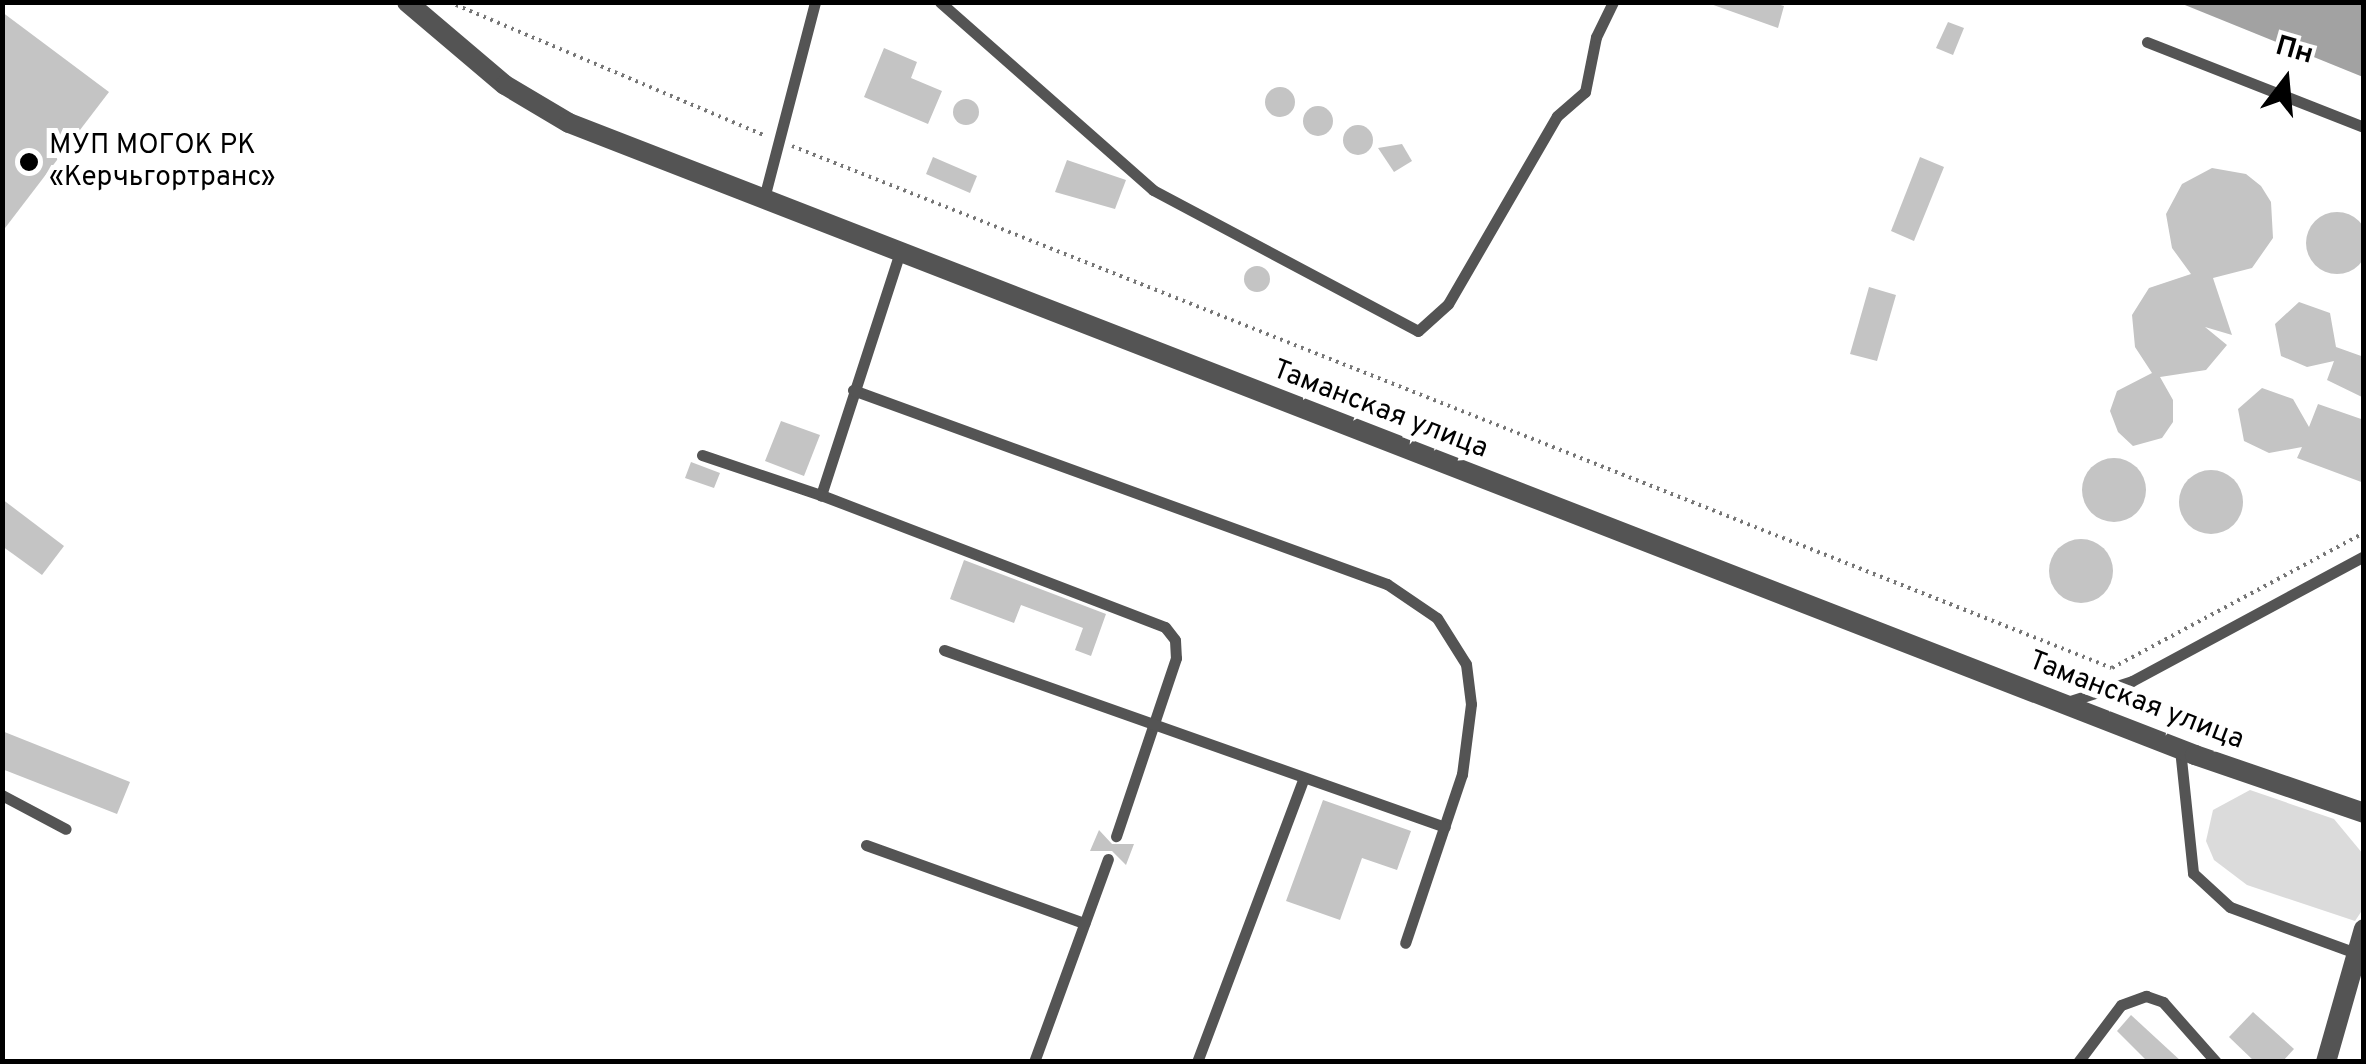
<!DOCTYPE html>
<html>
<head>
<meta charset="utf-8">
<style>
	body { margin:0 }
	#map { position:relative; width:2366px; height:1064px; overflow:hidden; background:#fff; font-family:Overpass,sans-serif }
	div>[style] { position:absolute }
	[style*='--x'] { left:calc(var(--x)*1px); top:calc(var(--y)*1px); width:calc(var(--w)*1px); rotate:calc(var(--a)*1deg) }
	.green>* { inset:0; background:#dbdbdb }
	.water>* { inset:0; background:#a2a2a2 }
	.building>* { inset:0; background:#c4c4c4 }
	.round { border-radius:50% }
	.path>* { height:4px; margin-top:-2px; transform-origin:0; background:repeating-linear-gradient(90deg,#767676 0 2.5px,transparent 0 7.5px) }
	.lane>* { height:11px; margin:-5.5px; padding:0 5.5px; transform-origin:5.5px; border-radius:5.5px; background:#545454 }
	.street>* { height:20px; margin:-10px; padding:0 10px; transform-origin:10px; border-radius:10px; background:#545454 }
	.dots>* { width:28px; height:28px; translate:-50% -50%; box-sizing:border-box; border:5px solid #fff; border-radius:50% }
	span { translate:-50% -50%; white-space:nowrap; text-align:center; line-height:1.15; -webkit-text-stroke:10px #fff; paint-order:stroke }
	.poi-label { font-size:28px; color:#000 }
	.left { translate:0 -50%; text-align:left }
	.street-label { font-size:28px; color:#000 }
	.frame { position:absolute; inset:0; border:5px solid #000; pointer-events:none }
	.north { position:absolute; left:2236px; top:30px; width:100px; height:100px; -webkit-text-stroke:8px #fff; paint-order:stroke; rotate:16deg; font-size:28px; font-weight:700; line-height:40px; text-align:center; color:#000 }
	.north::after { content:''; display:block; margin:auto; width:35px; height:45px; background:#000; clip-path:polygon(50% 0,100% 100%,50% 72%,0 100%) }
</style>
</head>
<body>
<div id="map">
	<div class="green">
		<div style="clip-path:polygon(2250px 790px,2334px 819px,2363px 854px,2363px 909px,2355px 921px,2247px 885px,2214px 860px,2206px 841px,2213px 810px)"></div>
	</div>
	<div class="water">
		<div style="clip-path:polygon(2180px 3px,2363px 3px,2363px 77px)"></div>
	</div>
	<div class="building">
		<div style="clip-path:polygon(1705px 2px,1771px 2px,1784px 6px,1778px 28px)"></div>
		<div style="clip-path:polygon(2px 12px,109px 92px,2px 232px)"></div>
		<div style="clip-path:polygon(1948px 22px,1964px 28px,1953px 55px,1936px 48px)"></div>
		<div style="clip-path:polygon(884px 48px,917px 62px,911px 78px,942px 91px,928px 124px,864px 97px)"></div>
		<div class="round" style="left:1265px;top:87px;width:30px;height:30px"></div>
		<div class="round" style="left:953px;top:99px;width:26px;height:26px"></div>
		<div class="round" style="left:1303px;top:106px;width:30px;height:30px"></div>
		<div class="round" style="left:1343px;top:125px;width:30px;height:30px"></div>
		<div style="clip-path:polygon(1402px 144px,1412px 161px,1394px 172px,1378px 148px)"></div>
		<div style="clip-path:polygon(933px 157px,977px 176px,970px 193px,926px 174px)"></div>
		<div style="clip-path:polygon(1920px 157px,1944px 167px,1914px 241px,1891px 231px)"></div>
		<div style="clip-path:polygon(1067px 160px,1126px 180px,1115px 209px,1055px 192px)"></div>
		<div style="clip-path:polygon(2212px 168px,2246px 174px,2261px 186px,2271px 202px,2273px 238px,2252px 268px,2213px 278px,2232px 335px,2205px 327px,2227px 345px,2206px 370px,2160px 377px,2173px 400px,2173px 422px,2162px 438px,2133px 446px,2118px 432px,2110px 411px,2117px 391px,2152px 373px,2135px 347px,2132px 315px,2149px 288px,2191px 274px,2172px 248px,2166px 214px,2182px 184px)"></div>
		<div class="round" style="left:2306px;top:212px;width:62px;height:62px"></div>
		<div class="round" style="left:1244px;top:266px;width:26px;height:26px"></div>
		<div style="clip-path:polygon(1869px 287px,1896px 295px,1877px 361px,1850px 354px)"></div>
		<div style="clip-path:polygon(2299px 302px,2330px 313px,2336px 347px,2364px 357px,2364px 398px,2327px 380px,2334px 361px,2307px 367px,2281px 356px,2275px 324px)"></div>
		<div style="clip-path:polygon(2262px 388px,2293px 399px,2309px 427px,2318px 404px,2364px 420px,2364px 483px,2297px 458px,2302px 447px,2269px 453px,2244px 441px,2238px 409px)"></div>
		<div style="clip-path:polygon(781px 421px,820px 435px,804px 476px,765px 461px)"></div>
		<div class="round" style="left:2082px;top:458px;width:64px;height:64px"></div>
		<div style="clip-path:polygon(691px 462px,720px 473px,714px 488px,685px 478px)"></div>
		<div class="round" style="left:2179px;top:470px;width:64px;height:64px"></div>
		<div style="clip-path:polygon(2px 499px,64px 546px,42px 575px,2px 546px)"></div>
		<div class="round" style="left:2049px;top:539px;width:64px;height:64px"></div>
		<div style="clip-path:polygon(964px 560px,1106px 614px,1091px 656px,1075px 650px,1083px 628px,1021px 605px,1014px 623px,950px 599px)"></div>
		<div style="clip-path:polygon(2px 731px,130px 782px,117px 814px,2px 769px)"></div>
		<div style="clip-path:polygon(1323px 800px,1411px 831px,1397px 870px,1362px 858px,1340px 920px,1286px 901px)"></div>
		<div style="clip-path:polygon(1099px 830px,1112px 844px,1134px 844px,1126px 865px,1112px 851px,1090px 851px)"></div>
		<div style="clip-path:polygon(2253px 1012px,2294px 1049px,2282px 1062px,2255px 1062px,2229px 1037px)"></div>
		<div style="clip-path:polygon(2131px 1015px,2182px 1062px,2148px 1062px,2117px 1031px)"></div>
	</div>
	<div class="path">
		<div style="--x:449;--y:2;--w:342;--a:22.9"></div>
		<div style="--x:792;--y:146;--w:1419;--a:21.58"></div>
		<div style="--x:2112;--y:668;--w:286;--a:-28.2"></div>
	</div>
	<div class="lane">
		<div style="--x:940;--y:2;--w:284;--a:41.4"></div>
		<div style="--x:1153;--y:190;--w:300;--a:28"></div>
		<div style="--x:1418;--y:331;--w:40;--a:-42"></div>
		<div style="--x:1448;--y:304;--w:217;--a:-59.9"></div>
		<div style="--x:1557;--y:116;--w:37;--a:-41"></div>
		<div style="--x:1585;--y:92;--w:56;--a:-78.7"></div>
		<div style="--x:1596;--y:37;--w:39;--a:-64"></div>
		<div style="--x:2147;--y:42;--w:233;--a:21.4"></div>
		<div style="--x:764;--y:198;--w:203;--a:-75.4"></div>
		<div style="--x:900;--y:252;--w:256;--a:108"></div>
		<div style="--x:821;--y:495;--w:368;--a:21"></div>
		<div style="--x:1165;--y:627;--w:16;--a:52"></div>
		<div style="--x:1175;--y:640;--w:18;--a:87"></div>
		<div style="--x:1176;--y:658;--w:188;--a:108.6"></div>
		<div style="--x:853;--y:390;--w:568;--a:19.97"></div>
		<div style="--x:1387;--y:584;--w:60;--a:34.2"></div>
		<div style="--x:1437;--y:618;--w:54;--a:57.8"></div>
		<div style="--x:1466;--y:664;--w:40;--a:82.9"></div>
		<div style="--x:1471;--y:704;--w:71;--a:97.3"></div>
		<div style="--x:1462;--y:774;--w:178;--a:108.6"></div>
		<div style="--x:702;--y:455;--w:126;--a:18.6"></div>
		<div style="--x:944;--y:650;--w:531;--a:19.46"></div>
		<div style="--x:2064;--y:703;--w:71;--a:-17.9"></div>
		<div style="--x:2132;--y:681;--w:264;--a:-28.3"></div>
		<div style="--x:2180;--y:749;--w:125;--a:84"></div>
		<div style="--x:2193;--y:873;--w:50;--a:42.6"></div>
		<div style="--x:2230;--y:907;--w:131;--a:20.1"></div>
		<div style="--x:2;--y:795;--w:72;--a:28"></div>
		<div style="--x:866;--y:845;--w:232;--a:19.7"></div>
		<div style="--x:1034;--y:1062;--w:216;--a:-70"></div>
		<div style="--x:1197;--y:1062;--w:301;--a:-69.4"></div>
		<div style="--x:2078;--y:1062;--w:71;--a:-53"></div>
		<div style="--x:2121;--y:1005;--w:27;--a:-20"></div>
		<div style="--x:2146;--y:996;--w:18;--a:19"></div>
		<div style="--x:2163;--y:1002;--w:80;--a:48.5"></div>
	</div>
	<div class="street">
		<div style="--x:407;--y:2;--w:128;--a:40.3"></div>
		<div style="--x:505;--y:85;--w:74;--a:30.7"></div>
		<div style="--x:569;--y:123;--w:1745;--a:21.24"></div>
		<div style="--x:2195;--y:755;--w:179;--a:18.9"></div>
		<div style="--x:2326;--y:1062;--w:138;--a:-74.1"></div>
	</div>
	<div class="dots">
		<div style="left:29px;top:162px;background:#000"></div>
	</div>
	<div class="poi-label">
		<span class="left" style="left:49px;top:162px">МУП МОГОК РК<br>«Керчьгортранс»</span>
	</div>
	<div class="street-label">
		<span style="left:1380px;top:410px;rotate:21deg">Таманская улица</span>
		<span style="left:2136px;top:701px;rotate:21deg">Таманская улица</span>
	</div>
	<div class="frame"></div>
	<div class="north">Пн</div>
</div>
</body>
</html>
